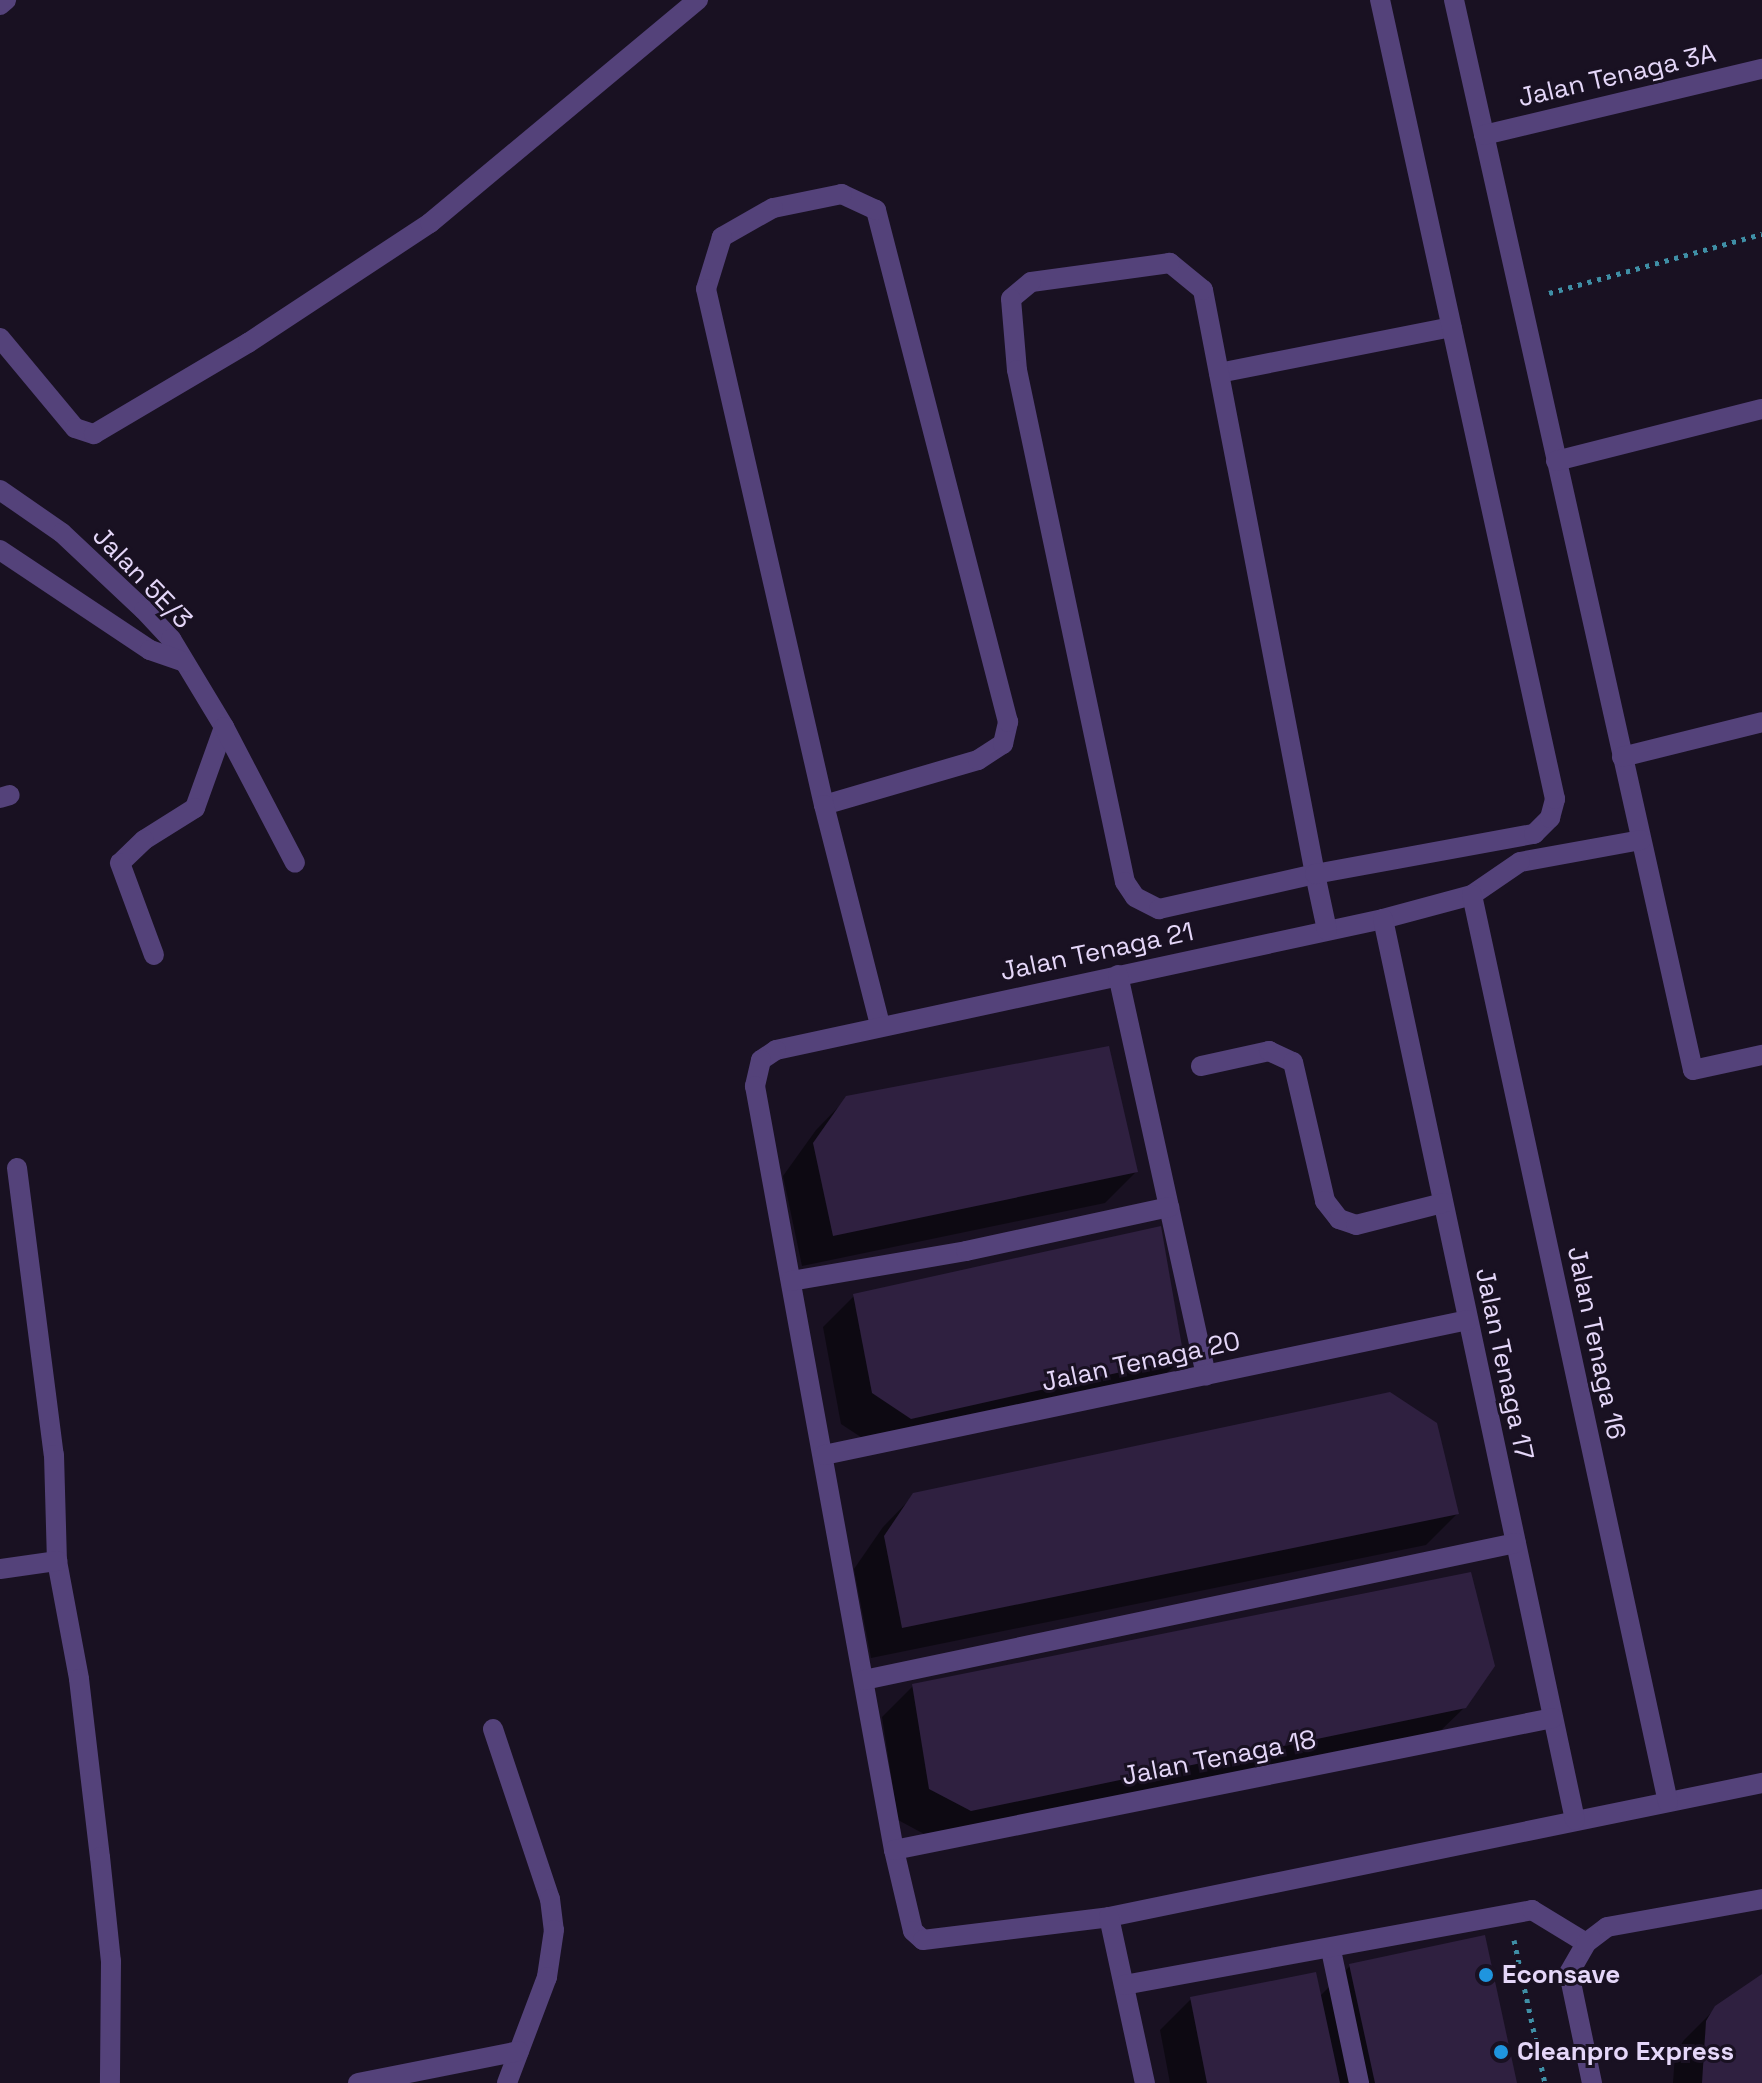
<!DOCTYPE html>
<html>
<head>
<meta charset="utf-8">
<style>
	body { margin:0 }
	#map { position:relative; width:1762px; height:2083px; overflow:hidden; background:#191122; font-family:"Space Grotesk",sans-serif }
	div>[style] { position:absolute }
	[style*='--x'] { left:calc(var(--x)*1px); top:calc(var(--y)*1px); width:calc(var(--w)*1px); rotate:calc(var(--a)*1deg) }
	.shadow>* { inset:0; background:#0007 }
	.building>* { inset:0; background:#2f2040 }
	.path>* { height:5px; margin-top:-2.5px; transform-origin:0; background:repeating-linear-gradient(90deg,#3f8fa6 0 4px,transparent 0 10px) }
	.minor>* { height:20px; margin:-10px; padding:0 10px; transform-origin:10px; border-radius:10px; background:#54427a }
	.dots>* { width:22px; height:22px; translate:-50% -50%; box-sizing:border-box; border:4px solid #191122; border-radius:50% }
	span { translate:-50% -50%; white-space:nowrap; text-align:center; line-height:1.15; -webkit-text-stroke:6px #191122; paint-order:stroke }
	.street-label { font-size:26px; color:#e5d7f9 }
	.poi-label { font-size:26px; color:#e5d7f9; font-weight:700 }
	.left { translate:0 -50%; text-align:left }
</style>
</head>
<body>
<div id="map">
	<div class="shadow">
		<div style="clip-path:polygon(847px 1098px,1136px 1172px,1105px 1203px,802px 1266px,783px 1176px,816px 1130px)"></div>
		<div style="clip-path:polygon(854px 1296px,1182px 1358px,1151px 1389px,879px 1449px,841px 1424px,823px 1327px)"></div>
		<div style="clip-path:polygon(914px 1495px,1457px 1514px,1426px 1545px,871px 1658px,854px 1569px,883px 1527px)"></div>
		<div style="clip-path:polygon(913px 1686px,1465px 1707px,1433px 1738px,939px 1842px,898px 1820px,882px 1717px)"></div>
		<div style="clip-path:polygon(1350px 1966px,1515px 2083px,1170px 2083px,1160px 2030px,1191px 1999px,1320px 1996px)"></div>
		<div style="clip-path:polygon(1762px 1976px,1762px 2083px,1673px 2083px,1675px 2054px,1684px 2040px,1716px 2008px)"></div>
	</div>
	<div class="building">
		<div style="clip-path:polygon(1109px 1046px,1138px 1172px,833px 1236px,813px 1143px,846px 1096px)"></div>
		<div style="clip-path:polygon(1161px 1226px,1184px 1358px,911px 1419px,872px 1393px,853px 1294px)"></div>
		<div style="clip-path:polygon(1390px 1392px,1437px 1423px,1459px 1514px,902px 1628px,884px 1536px,913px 1493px)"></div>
		<div style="clip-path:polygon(1471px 1572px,1495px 1666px,1466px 1708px,971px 1811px,929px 1789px,912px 1684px)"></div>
		<div style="clip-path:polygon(1485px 1935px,1517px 2083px,1375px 2083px,1349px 1964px)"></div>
		<div style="clip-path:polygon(1316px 1972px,1340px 2083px,1207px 2083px,1190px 1997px)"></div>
		<div style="clip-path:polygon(1762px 1974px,1762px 2083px,1702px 2083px,1706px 2021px,1715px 2006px)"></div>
	</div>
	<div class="path">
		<div style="--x:1549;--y:293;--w:221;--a:-15.5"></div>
		<div style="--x:1514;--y:1940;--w:146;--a:77.8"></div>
	</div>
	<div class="minor">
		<div style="--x:1454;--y:0;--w:1096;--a:77.41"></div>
		<div style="--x:1693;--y:1070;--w:71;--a:-12.3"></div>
		<div style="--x:0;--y:5;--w:8;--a:-40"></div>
		<div style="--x:1484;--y:135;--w:286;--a:-13.4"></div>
		<div style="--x:0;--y:338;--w:117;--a:50.2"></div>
		<div style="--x:75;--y:428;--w:20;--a:18"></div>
		<div style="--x:94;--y:434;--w:179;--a:-30.6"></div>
		<div style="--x:248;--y:343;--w:218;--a:-33.4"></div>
		<div style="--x:430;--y:223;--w:349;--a:-39.8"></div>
		<div style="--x:1219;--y:373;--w:237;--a:-11.2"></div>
		<div style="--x:1556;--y:461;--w:212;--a:-14.2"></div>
		<div style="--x:0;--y:490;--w:75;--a:34.7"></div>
		<div style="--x:62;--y:533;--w:112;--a:43.2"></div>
		<div style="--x:144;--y:610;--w:40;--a:47"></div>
		<div style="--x:171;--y:639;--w:103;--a:58.9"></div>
		<div style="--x:224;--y:727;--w:86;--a:109.7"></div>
		<div style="--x:195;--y:808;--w:60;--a:147.9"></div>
		<div style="--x:144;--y:840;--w:33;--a:136"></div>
		<div style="--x:120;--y:863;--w:98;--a:69.7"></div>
		<div style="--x:0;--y:550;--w:180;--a:33.7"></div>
		<div style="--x:150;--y:650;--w:36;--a:19"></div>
		<div style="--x:224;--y:727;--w:153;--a:62.4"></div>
		<div style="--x:1622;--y:757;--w:144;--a:-14"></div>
		<div style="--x:0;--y:798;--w:10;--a:-17"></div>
		<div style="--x:824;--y:805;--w:160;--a:-16.3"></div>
		<div style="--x:978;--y:760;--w:30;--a:-33"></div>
		<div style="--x:1003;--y:744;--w:23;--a:-77"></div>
		<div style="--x:1008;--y:722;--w:529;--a:-104.46"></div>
		<div style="--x:876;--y:210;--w:38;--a:-155"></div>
		<div style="--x:842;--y:194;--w:70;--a:168.5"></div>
		<div style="--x:773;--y:208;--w:59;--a:150.4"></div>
		<div style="--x:722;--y:237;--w:54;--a:107.1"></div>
		<div style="--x:706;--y:289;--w:529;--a:77.12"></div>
		<div style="--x:824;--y:805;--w:226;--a:75.7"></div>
		<div style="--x:1641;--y:840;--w:123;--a:169.7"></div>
		<div style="--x:1520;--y:862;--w:58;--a:145.5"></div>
		<div style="--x:1472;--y:895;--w:92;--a:164.9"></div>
		<div style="--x:1383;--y:919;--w:621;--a:167.82"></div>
		<div style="--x:776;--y:1050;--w:18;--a:146"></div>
		<div style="--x:761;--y:1060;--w:27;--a:103"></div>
		<div style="--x:755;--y:1086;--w:777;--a:79.69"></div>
		<div style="--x:894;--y:1850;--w:83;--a:76.8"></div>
		<div style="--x:913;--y:1931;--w:13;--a:42"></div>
		<div style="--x:923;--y:1940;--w:187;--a:-7"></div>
		<div style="--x:1109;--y:1917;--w:667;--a:-11.6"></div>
		<div style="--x:1472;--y:895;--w:928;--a:77.81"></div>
		<div style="--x:1383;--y:919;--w:921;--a:77.97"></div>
		<div style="--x:1327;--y:930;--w:57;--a:-102.1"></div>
		<div style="--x:1315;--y:874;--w:595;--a:-100.86"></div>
		<div style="--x:1203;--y:290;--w:43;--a:-140.7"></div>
		<div style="--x:1170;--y:263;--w:140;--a:172.2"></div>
		<div style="--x:1031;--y:282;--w:26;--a:140"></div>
		<div style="--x:1011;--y:299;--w:71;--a:85.2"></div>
		<div style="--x:1017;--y:370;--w:523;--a:78.09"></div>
		<div style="--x:1125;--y:882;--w:18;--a:56"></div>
		<div style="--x:1135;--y:897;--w:27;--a:27"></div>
		<div style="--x:1159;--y:909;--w:160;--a:-12.6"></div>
		<div style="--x:1315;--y:874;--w:223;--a:-10.4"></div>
		<div style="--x:1534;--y:834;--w:23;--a:-45"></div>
		<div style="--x:1550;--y:818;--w:20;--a:-75"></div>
		<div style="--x:1555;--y:799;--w:818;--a:-102.35"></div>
		<div style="--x:1118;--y:975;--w:410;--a:77.6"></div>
		<div style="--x:1201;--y:1066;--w:70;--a:-12.4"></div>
		<div style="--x:1269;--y:1051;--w:26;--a:25"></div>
		<div style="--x:1293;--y:1062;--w:143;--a:77"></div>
		<div style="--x:1325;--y:1201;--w:23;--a:52"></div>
		<div style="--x:1339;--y:1219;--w:18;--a:19"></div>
		<div style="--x:1356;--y:1225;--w:90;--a:-14.2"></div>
		<div style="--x:17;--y:1168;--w:289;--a:82.7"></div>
		<div style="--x:54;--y:1455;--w:106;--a:88.4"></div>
		<div style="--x:57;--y:1561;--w:120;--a:79.4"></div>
		<div style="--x:79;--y:1679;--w:179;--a:83.3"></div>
		<div style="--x:100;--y:1857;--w:105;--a:84"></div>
		<div style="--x:111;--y:1961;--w:122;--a:90.5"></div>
		<div style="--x:791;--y:1281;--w:178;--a:-9.7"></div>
		<div style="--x:966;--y:1251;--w:208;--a:-12.2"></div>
		<div style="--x:824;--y:1455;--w:658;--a:-11.84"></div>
		<div style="--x:0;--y:1569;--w:58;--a:-8"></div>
		<div style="--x:864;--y:1680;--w:666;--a:-11.87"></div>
		<div style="--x:493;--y:1729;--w:179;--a:71.5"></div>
		<div style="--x:550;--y:1899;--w:31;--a:83"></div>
		<div style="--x:554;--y:1930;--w:48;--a:98.5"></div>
		<div style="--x:547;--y:1977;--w:113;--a:110.7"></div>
		<div style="--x:894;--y:1850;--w:672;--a:-11.33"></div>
		<div style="--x:1109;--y:1917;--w:170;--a:77.8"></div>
		<div style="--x:1331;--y:1950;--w:136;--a:78.1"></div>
		<div style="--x:1124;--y:1985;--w:415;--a:-10.4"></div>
		<div style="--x:1532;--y:1910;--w:63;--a:31.4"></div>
		<div style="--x:358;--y:2083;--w:164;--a:-11.2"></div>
		<div style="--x:1592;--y:2083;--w:112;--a:-101.8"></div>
		<div style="--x:1569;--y:1973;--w:34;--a:-60"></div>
		<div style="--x:1586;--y:1943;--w:26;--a:-37"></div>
		<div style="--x:1607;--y:1927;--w:158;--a:-10.2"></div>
	</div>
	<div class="dots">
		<div style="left:1486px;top:1975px;background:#1f95de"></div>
		<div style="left:1501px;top:2052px;background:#1f95de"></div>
	</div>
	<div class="street-label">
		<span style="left:1617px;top:76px;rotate:-13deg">Jalan Tenaga 3A</span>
		<span style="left:142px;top:578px;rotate:46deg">Jalan 5E/3</span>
		<span style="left:1097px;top:952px;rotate:-12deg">Jalan Tenaga 21</span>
		<span style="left:1596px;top:1343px;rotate:78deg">Jalan Tenaga 16</span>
		<span style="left:1141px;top:1362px;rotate:-12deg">Jalan Tenaga 20</span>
		<span style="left:1504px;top:1364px;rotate:78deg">Jalan Tenaga 17</span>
		<span style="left:1219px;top:1758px;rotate:-11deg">Jalan Tenaga 18</span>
	</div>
	<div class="poi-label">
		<span class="left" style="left:1502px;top:1975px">Econsave</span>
		<span class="left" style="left:1517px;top:2052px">Cleanpro Express</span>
	</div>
</div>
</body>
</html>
